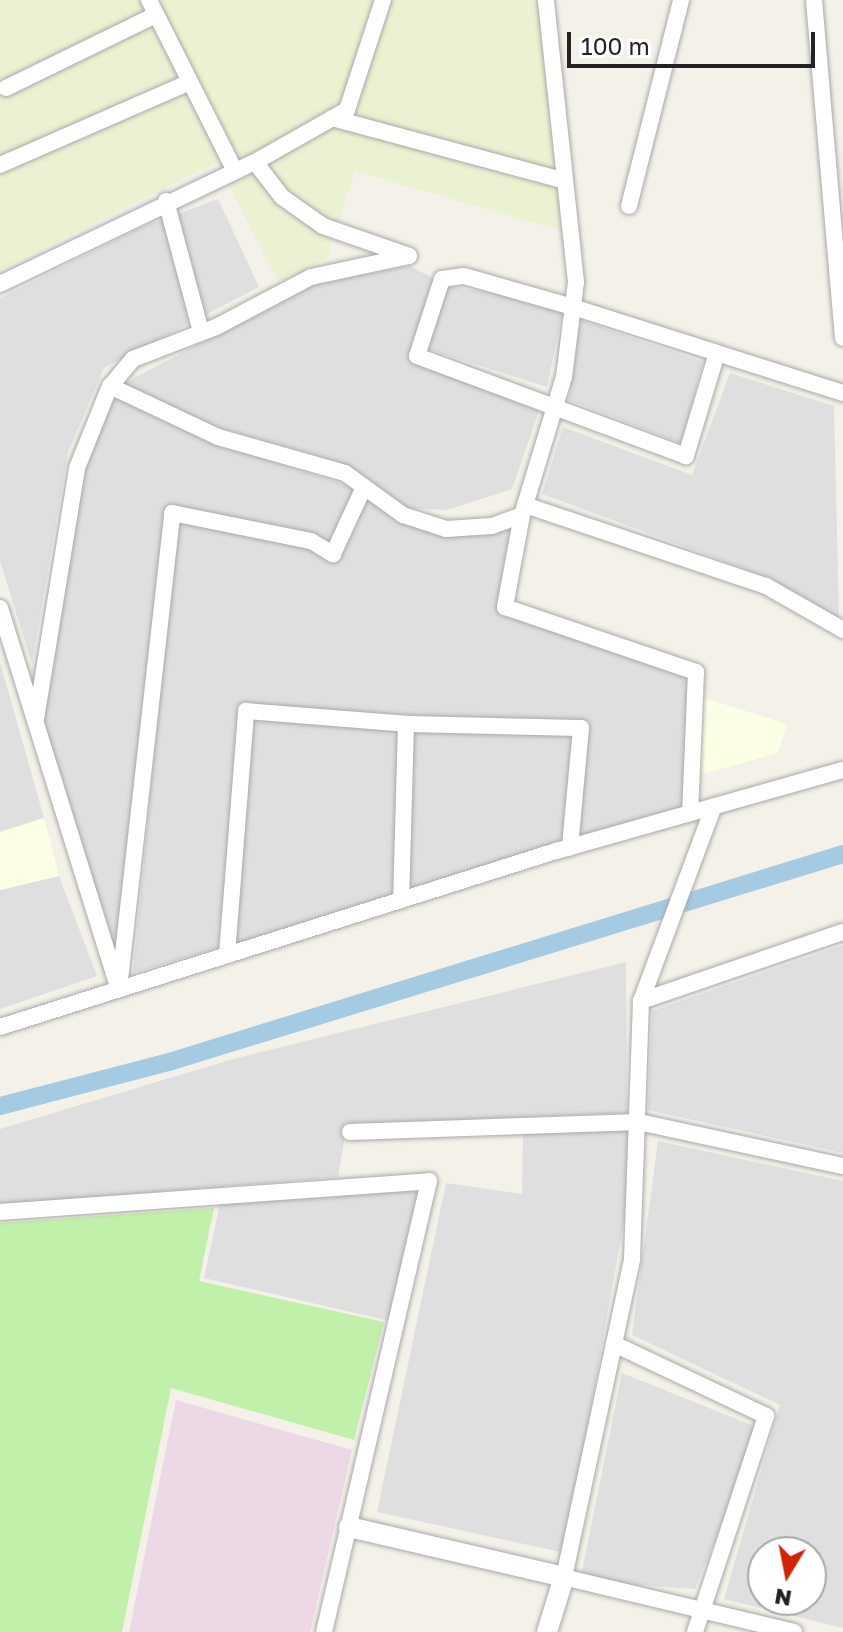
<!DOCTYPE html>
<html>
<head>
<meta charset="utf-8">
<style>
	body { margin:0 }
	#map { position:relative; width:843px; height:1632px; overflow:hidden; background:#f3f1e8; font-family:"Golos Text",sans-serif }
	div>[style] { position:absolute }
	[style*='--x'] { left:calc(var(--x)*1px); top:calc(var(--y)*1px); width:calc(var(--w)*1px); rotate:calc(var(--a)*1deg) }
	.residential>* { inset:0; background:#e0dfdf }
	.industrial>* { inset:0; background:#ecd9e5 }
	.education>* { inset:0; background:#fbffe4 }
	.farmland>* { inset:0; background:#ebf2d2 }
	.grass>* { inset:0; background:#c1f0aa }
	.canal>* { height:18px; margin:-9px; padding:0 9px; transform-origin:9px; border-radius:9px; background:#a5cbe3 }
	.roads { filter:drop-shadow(0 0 2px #a9a9a9) drop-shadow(0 0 2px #a9a9a9) }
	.minor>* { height:16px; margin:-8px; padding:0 8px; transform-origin:8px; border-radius:8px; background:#fff }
	.tertiary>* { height:20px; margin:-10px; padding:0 10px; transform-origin:10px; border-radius:10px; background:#fff }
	span { translate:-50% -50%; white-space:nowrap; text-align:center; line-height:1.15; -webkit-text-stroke:6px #fff; paint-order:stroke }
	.north { position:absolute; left:747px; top:1536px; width:80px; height:80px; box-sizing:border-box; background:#fff; border:2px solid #a7a7a7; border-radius:50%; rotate:190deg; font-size:22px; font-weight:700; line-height:32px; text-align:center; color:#222 }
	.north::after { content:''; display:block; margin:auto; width:28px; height:36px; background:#d32300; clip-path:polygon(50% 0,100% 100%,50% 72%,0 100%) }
	.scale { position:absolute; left:567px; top:32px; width:248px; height:36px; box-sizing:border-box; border:4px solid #222; border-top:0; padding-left:10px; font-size:24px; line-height:28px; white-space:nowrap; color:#222; -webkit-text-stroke:6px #fff; paint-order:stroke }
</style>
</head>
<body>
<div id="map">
	<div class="residential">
		<div style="clip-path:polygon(218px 199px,259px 287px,104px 368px,68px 452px,32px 664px,0 561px,0 298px,142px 227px)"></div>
		<div style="clip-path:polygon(410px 266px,433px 278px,410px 359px,540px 408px,512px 489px,447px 510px,406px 508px,336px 461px,207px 424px,121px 385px,310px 285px)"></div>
		<div style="clip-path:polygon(446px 286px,564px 304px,547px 387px,427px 349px)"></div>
		<div style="clip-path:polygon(580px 320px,703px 362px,681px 443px,569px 400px)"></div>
		<div style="clip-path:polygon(730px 373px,834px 406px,839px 618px,770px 578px,542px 494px,563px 427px,692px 475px)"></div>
		<div style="clip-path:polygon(114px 394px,216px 444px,356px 488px,328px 551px,310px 535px,169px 504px,115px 956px,43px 722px,84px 468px)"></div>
		<div style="clip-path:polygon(366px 495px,404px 522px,513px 524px,499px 607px,688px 676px,684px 809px,579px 844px,587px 724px,243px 706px,218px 948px,133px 973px,177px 520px,308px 546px,337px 561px)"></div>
		<div style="clip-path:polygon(0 662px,44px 818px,0 832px)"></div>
		<div style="clip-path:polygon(251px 717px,401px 728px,397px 895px,232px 948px)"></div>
		<div style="clip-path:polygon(411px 729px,575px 734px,566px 842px,406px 894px)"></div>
		<div style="clip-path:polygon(59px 876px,97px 976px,0 1009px,0 890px)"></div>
		<div style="clip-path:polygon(843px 945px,843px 1153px,648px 1110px,652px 1011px)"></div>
		<div style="clip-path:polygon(626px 962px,627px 1113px,347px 1124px,338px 1177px,0 1205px,0 1129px,233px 1059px)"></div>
		<div style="clip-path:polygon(631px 1129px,624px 1221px,565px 1553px,377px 1512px,446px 1183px,522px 1194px,523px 1133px)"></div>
		<div style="clip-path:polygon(evenodd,658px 1141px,843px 1181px,843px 1628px,724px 1599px,780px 1405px,632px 1335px,658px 1141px,763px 1552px,811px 1552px,811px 1600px,763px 1600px,763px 1552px)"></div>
		<div style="clip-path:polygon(423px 1190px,390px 1321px,204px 1278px,221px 1199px)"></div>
		<div style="clip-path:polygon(622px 1373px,761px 1429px,695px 1589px,580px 1581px)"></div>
	</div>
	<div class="industrial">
		<div style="clip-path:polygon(176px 1400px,352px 1450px,310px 1632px,129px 1632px)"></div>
	</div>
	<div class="education">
		<div style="clip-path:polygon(698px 696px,787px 724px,778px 753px,696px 776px)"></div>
		<div style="clip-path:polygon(44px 818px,59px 876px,0 890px,0 832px)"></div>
	</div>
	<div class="farmland">
		<div style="clip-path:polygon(0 0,542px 0,571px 233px,355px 171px,327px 258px,278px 281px,217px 162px,0 270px)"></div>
	</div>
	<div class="grass">
		<div style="clip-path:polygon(214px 1208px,199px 1281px,384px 1322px,354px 1440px,171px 1388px,122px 1632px,0 1632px,0 1223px)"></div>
	</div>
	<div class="canal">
		<div style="--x:0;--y:1106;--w:175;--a:-14.6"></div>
		<div style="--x:169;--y:1062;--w:705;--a:-17.15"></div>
	</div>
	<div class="roads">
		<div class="minor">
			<div style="--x:149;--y:0;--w:191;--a:63.3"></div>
			<div style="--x:814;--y:0;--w:339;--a:85.1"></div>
			<div style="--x:6;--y:88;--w:167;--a:-26"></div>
			<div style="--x:332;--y:118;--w:241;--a:15.1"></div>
			<div style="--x:255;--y:162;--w:106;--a:-29.5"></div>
			<div style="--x:347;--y:110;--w:116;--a:-71.9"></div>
			<div style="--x:0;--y:165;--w:207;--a:-23.6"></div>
			<div style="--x:166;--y:201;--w:136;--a:75"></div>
			<div style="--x:629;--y:206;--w:212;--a:-75.8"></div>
			<div style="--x:0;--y:284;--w:283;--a:-25.6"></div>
			<div style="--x:255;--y:162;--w:44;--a:52.4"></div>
			<div style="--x:282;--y:197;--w:50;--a:35.3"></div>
			<div style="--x:323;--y:226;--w:91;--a:19.2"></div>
			<div style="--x:409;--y:256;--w:100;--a:167.9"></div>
			<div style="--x:311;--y:277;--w:107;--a:152.2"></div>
			<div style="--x:216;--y:327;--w:89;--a:158.9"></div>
			<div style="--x:133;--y:359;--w:35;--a:130"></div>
			<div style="--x:110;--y:386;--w:119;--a:25.3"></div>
			<div style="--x:218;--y:437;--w:132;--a:15.8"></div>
			<div style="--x:345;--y:473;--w:72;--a:35.9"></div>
			<div style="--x:403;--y:515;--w:45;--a:18"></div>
			<div style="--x:446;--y:529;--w:46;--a:-3.7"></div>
			<div style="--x:492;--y:526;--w:32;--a:-20"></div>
			<div style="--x:522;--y:515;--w:144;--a:-73.1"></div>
			<div style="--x:564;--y:377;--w:96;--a:-82.8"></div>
			<div style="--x:576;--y:282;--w:284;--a:-96.1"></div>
			<div style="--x:717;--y:353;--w:108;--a:106.8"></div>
			<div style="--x:686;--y:456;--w:287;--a:-159.6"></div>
			<div style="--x:417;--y:356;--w:81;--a:-72"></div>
			<div style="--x:442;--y:279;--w:22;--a:-8"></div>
			<div style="--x:464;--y:276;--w:113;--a:15.9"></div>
			<div style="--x:573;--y:307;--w:151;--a:17.7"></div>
			<div style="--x:717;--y:353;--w:132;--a:17.6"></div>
			<div style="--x:525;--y:505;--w:254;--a:18.6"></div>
			<div style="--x:766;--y:586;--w:89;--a:29.7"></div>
			<div style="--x:522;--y:515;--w:94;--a:100.5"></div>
			<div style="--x:505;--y:607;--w:202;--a:18.8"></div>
			<div style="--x:696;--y:672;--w:141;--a:92.4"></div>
			<div style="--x:0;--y:608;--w:394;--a:72.7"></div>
			<div style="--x:36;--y:719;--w:254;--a:-80.7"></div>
			<div style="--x:77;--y:468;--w:88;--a:-68.1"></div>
			<div style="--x:406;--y:724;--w:175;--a:1.3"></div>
			<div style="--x:581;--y:728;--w:120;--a:95.3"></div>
			<div style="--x:227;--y:955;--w:245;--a:-85.5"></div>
			<div style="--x:246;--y:711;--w:161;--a:4.6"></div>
			<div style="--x:406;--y:724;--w:176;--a:91.6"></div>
			<div style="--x:119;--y:989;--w:479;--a:-83.6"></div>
			<div style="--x:172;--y:513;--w:142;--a:11.4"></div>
			<div style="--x:311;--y:541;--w:26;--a:31"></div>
			<div style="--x:333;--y:554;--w:74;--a:-65.2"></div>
			<div style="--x:641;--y:1001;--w:208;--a:-69.5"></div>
			<div style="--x:0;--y:1027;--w:583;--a:-17.57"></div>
			<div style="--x:556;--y:851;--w:298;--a:-15.8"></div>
			<div style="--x:350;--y:1132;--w:289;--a:-2"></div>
			<div style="--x:639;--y:1122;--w:209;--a:12.2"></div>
			<div style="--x:0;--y:1212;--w:430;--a:-4.1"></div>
			<div style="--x:429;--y:1181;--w:463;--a:103.1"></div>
			<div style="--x:614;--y:1344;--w:168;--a:25.3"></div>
			<div style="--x:766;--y:1416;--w:227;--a:108.2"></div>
			<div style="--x:794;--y:1632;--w:236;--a:-166.6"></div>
			<div style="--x:564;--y:1577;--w:325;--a:-77.9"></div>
			<div style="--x:632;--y:1259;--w:258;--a:-88"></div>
			<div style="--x:641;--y:1001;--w:213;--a:-18.9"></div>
		</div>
		<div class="tertiary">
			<div style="--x:349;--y:1527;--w:221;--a:13.1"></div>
			<div style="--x:564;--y:1577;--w:58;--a:107.2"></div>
		</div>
	</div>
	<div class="north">N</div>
	<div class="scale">100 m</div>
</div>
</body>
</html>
